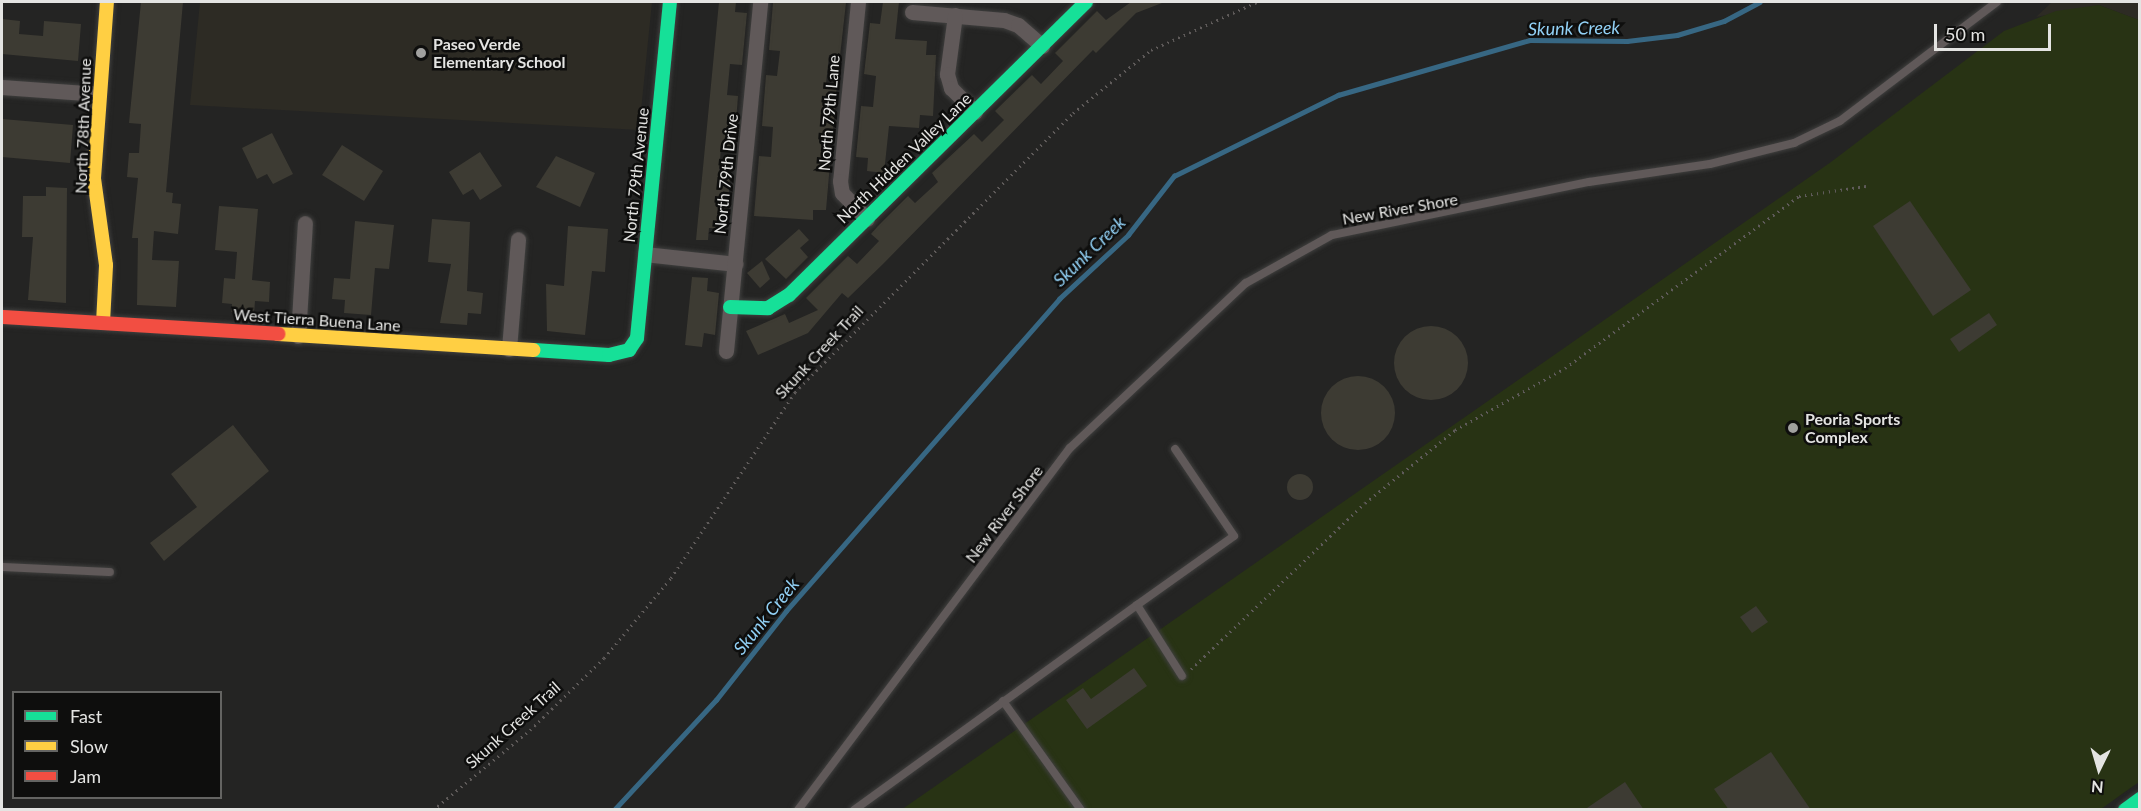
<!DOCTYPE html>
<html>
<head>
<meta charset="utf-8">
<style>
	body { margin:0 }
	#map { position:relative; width:2141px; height:811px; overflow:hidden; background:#242423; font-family:Lato,sans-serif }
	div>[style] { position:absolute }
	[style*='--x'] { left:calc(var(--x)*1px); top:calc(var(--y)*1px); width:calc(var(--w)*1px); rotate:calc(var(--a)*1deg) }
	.built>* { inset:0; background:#2d2b24 }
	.green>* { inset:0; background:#283314 }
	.stream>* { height:4.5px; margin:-2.25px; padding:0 2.25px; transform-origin:2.25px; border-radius:2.25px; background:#376783 }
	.building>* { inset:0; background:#3d3b33 }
	.round { border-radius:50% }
	.path>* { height:3px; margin-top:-1.5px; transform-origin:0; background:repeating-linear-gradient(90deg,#5f5b5a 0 1.5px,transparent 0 6px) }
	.roads { filter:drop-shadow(0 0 2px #3f3f3e) drop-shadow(0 0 2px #3f3f3e) }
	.lane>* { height:8px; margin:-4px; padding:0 4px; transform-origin:4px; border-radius:4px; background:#605959 }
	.street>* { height:15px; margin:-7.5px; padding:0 7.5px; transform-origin:7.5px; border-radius:7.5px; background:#605959 }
	.fast>* { height:14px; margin:-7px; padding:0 7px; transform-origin:7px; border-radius:7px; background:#16e098 }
	.slow>* { height:14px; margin:-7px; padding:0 7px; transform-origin:7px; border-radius:7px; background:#ffcf43 }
	.jam>* { height:14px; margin:-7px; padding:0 7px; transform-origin:7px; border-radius:7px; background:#f24e42 }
	.dots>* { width:16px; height:16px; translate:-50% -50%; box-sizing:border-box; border:3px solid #0e0e0d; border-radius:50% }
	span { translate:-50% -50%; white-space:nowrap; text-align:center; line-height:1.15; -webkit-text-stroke:5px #0e0e0d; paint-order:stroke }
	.poi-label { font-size:16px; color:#e4e4e2; font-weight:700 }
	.left { translate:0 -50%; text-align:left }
	.street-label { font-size:16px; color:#e4e4e2 }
	.water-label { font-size:18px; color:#92d1f6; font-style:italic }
	.frame { position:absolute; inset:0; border:3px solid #e4e4e2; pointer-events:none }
	.legend { position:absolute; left:12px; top:691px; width:210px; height:108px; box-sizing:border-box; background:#0e0e0d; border:2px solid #646462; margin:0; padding:8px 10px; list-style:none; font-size:18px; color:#e4e4e2 }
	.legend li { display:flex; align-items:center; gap:12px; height:30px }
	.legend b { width:30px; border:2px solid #646462 }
	.north { position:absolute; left:2069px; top:739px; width:60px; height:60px; -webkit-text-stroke:4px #0e0e0d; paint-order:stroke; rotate:185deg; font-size:16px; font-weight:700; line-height:24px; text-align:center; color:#e4e4e2 }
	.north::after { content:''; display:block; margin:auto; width:21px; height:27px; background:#e4e4e2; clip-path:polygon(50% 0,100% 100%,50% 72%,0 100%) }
	.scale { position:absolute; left:1934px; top:24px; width:117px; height:27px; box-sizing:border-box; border:3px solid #e4e4e2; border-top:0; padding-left:8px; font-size:18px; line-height:21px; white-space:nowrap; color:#e4e4e2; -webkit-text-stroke:4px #0e0e0d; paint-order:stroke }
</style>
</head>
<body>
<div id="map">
	<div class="built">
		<div style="clip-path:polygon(200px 2px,652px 2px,639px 130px,190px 105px)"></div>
		<div style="clip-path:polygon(2052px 2px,2139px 2px,2139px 20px,2099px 5px,2036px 17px)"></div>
	</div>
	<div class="green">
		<div style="clip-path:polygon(2099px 5px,2139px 20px,2139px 782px,2101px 809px,901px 810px,1831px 162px,2004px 31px,2056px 11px)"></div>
	</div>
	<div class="stream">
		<div style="--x:614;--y:810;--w:150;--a:-47.2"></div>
		<div style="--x:716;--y:700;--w:113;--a:-51.8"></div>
		<div style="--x:786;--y:611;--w:415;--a:-48.8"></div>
		<div style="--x:1059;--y:299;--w:94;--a:-42.8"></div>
		<div style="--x:1128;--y:235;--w:75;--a:-52.1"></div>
		<div style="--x:1174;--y:176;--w:183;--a:-26.3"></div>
		<div style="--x:1338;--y:95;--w:200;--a:-16"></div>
		<div style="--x:1530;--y:40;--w:97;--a:0.6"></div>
		<div style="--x:1627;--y:41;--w:50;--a:-6.8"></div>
		<div style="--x:1677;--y:35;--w:49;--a:-16.6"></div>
		<div style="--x:1724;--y:21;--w:40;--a:-28"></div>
	</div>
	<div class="building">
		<div style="clip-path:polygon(141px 2px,183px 2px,166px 192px,173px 193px,172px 203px,181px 204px,178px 234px,154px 231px,152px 260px,179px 261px,176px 307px,137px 305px,138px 238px,132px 238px,138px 178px,127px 177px,129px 153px,139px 153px,141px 124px,129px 123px)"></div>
		<div style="clip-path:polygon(719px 2px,736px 2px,735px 12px,747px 13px,742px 65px,730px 64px,727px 95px,738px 96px,734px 147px,721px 145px,719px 178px,730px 178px,726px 229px,709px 228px,708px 240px,696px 240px)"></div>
		<div style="clip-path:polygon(773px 2px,846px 3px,840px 56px,829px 55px,826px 84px,837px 84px,826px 210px,813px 210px,813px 220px,754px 216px,759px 156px,771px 157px,773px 127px,762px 126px,766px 75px,777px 76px,780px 51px,769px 50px)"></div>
		<div style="clip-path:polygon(883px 2px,899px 2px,895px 39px,927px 41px,926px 55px,936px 55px,933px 116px,920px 115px,919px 128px,889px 126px,884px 173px,867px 171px,868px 158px,856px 157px,861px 106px,873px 107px,876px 76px,864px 74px,870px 23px,880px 24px)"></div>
		<div style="clip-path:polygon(1131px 2px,1162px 3px,1136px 13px,1096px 53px,1093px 50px,883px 264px,848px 298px,842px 293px,808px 333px,758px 355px,746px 331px,785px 314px,789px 323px,818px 310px,806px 298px,848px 256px,857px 264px,879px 241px,871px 234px,877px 227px,908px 196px,915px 203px,938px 182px,932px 173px,974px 134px,982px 142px,1004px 120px,995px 111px,1032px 75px,1041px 84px,1063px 61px,1055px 53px,1097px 11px,1106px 20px)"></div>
		<div style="clip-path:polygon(2px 19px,20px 21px,19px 34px,43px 36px,44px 21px,81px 24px,78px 61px,2px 54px)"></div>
		<div style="clip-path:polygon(2px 119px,73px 125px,70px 163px,2px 157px)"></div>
		<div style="clip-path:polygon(272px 133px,293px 174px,273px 184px,267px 174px,257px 179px,242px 148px)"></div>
		<div style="clip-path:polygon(342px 145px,383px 171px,364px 201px,322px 175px)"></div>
		<div style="clip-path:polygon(480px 152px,502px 186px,480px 200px,473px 189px,463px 195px,449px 172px)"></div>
		<div style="clip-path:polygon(556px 156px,595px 173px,580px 207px,536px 187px)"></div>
		<div style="clip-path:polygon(46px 187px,67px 188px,66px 303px,28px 300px,33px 237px,22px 237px,23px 196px,46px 196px)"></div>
		<div style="clip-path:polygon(1910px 201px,1971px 290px,1933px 316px,1873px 226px)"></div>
		<div style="clip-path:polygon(219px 206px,258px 209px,252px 280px,270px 282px,269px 302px,255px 301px,254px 314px,231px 312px,232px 304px,222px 303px,224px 278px,235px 279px,237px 252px,215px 250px)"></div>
		<div style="clip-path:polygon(432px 219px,470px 222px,467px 291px,483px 293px,481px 314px,468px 313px,467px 325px,440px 323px,451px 264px,428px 262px)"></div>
		<div style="clip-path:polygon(355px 221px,394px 225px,389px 269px,375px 268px,371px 315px,344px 313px,345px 300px,332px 299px,334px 278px,350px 279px)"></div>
		<div style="clip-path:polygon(568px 226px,608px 229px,605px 272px,592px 271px,585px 335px,547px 331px,546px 284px,564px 286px)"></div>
		<div style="clip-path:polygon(799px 229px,809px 240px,800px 248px,808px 257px,786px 279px,765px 259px)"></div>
		<div style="clip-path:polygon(762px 261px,770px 279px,760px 288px,747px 273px)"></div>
		<div style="clip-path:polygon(692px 277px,708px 278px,707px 291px,719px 293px,715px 335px,704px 333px,702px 347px,685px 345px)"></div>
		<div style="clip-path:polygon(1989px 313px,1997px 325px,1959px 352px,1950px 339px)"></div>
		<div class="round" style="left:1394px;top:326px;width:74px;height:74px"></div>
		<div class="round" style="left:1321px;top:376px;width:74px;height:74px"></div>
		<div style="clip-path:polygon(233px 425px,269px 471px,164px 561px,150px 543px,197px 507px,171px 474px)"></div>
		<div class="round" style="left:1287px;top:474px;width:26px;height:26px"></div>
		<div style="clip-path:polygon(1756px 606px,1768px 622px,1752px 633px,1740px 617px)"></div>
		<div style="clip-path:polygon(1134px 668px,1147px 686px,1087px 729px,1066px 700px,1083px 688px,1091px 699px)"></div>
		<div style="clip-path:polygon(1771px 752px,1811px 810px,1729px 810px,1714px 789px)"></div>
		<div style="clip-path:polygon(1625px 782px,1644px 810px,1584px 810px)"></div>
	</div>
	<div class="path">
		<div style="--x:1191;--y:669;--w:240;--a:-43.7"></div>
		<div style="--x:1365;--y:503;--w:116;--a:-39"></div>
		<div style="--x:1455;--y:430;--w:126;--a:-29.4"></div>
		<div style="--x:1565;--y:368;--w:290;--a:-36.3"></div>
		<div style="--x:1799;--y:196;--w:68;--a:-8.5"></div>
		<div style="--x:433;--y:810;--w:126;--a:-39.5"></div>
		<div style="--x:530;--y:730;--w:103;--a:-44.2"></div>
		<div style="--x:604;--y:658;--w:104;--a:-50.1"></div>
		<div style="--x:671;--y:578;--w:224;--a:-56.3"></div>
		<div style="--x:795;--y:392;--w:394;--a:-45.1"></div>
		<div style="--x:1073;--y:113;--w:100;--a:-38.9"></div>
		<div style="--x:1151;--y:50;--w:116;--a:-24.4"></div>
	</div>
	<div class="roads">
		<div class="lane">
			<div style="--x:2;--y:567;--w:108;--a:2.7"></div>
			<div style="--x:1137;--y:605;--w:119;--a:-35.4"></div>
			<div style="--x:1234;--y:536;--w:105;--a:-124.1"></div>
			<div style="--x:1003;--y:701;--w:134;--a:54.4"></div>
			<div style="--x:798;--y:810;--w:453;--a:-53.1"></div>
			<div style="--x:1070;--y:448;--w:241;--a:-43.2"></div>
			<div style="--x:1246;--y:283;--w:98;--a:-29.2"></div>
			<div style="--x:1332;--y:235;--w:262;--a:-11.7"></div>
			<div style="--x:1589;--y:182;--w:122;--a:-8.5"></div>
			<div style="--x:1710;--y:164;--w:87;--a:-14"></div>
			<div style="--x:1794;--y:143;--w:51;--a:-25.6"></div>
			<div style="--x:1840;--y:121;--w:197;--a:-37.2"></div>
			<div style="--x:854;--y:810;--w:349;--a:-35.9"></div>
			<div style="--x:1137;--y:605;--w:84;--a:57.6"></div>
		</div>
		<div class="street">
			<div style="--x:858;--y:2;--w:180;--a:95.7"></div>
			<div style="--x:840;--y:181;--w:12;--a:81"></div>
			<div style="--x:842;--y:193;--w:36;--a:46"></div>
			<div style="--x:912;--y:12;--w:92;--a:5"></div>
			<div style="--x:1004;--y:20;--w:15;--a:20"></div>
			<div style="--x:1018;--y:25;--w:32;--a:41"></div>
			<div style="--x:955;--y:15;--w:60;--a:97.7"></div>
			<div style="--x:947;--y:74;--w:15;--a:74"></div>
			<div style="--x:951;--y:88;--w:34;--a:45"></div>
			<div style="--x:2;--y:87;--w:97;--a:4.1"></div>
			<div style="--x:645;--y:254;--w:91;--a:6.3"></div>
			<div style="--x:298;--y:336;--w:113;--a:-86.5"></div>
			<div style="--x:509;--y:349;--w:110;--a:-85.3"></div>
			<div style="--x:726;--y:351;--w:351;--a:-84.4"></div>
		</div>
		<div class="fast">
			<div style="--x:730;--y:307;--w:38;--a:2"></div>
			<div style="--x:768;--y:308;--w:25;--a:-32"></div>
			<div style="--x:789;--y:295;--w:417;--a:-44.6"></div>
			<div style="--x:534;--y:350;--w:75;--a:3.8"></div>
			<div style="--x:609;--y:355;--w:21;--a:-14"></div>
			<div style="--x:629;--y:350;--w:14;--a:-56"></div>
			<div style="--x:637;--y:338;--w:338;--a:-84.4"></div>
			<div style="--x:2125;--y:810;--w:19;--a:-36"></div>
		</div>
		<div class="slow">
			<div style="--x:103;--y:323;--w:58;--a:-87"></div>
			<div style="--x:106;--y:265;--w:88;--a:-97.9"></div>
			<div style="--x:94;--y:178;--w:176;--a:-85.8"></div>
			<div style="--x:278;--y:334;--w:256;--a:3.6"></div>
		</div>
		<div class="jam">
			<div style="--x:2;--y:317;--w:277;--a:3.5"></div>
		</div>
	</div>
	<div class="dots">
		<div style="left:421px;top:53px;background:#a1a19f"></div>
		<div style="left:1793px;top:428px;background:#a1a19f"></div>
	</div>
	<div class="poi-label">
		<span class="left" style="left:433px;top:53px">Paseo Verde<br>Elementary School</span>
		<span class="left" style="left:1805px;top:428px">Peoria Sports<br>Complex</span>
	</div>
	<div class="street-label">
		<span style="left:829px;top:113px;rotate:-85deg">North 79th Lane</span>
		<span style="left:83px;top:126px;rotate:-88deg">North 78th Avenue</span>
		<span style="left:904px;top:158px;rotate:-44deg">North Hidden Valley Lane</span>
		<span style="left:726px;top:174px;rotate:-84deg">North 79th Drive</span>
		<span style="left:636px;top:175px;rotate:-84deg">North 79th Avenue</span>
		<span style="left:1400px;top:209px;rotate:-10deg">New River Shore</span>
		<span style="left:317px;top:320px;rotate:4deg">West Tierra Buena Lane</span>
		<span style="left:819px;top:352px;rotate:-47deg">Skunk Creek Trail</span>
		<span style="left:1004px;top:514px;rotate:-53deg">New River Shore</span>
		<span style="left:513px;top:725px;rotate:-42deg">Skunk Creek Trail</span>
	</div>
	<div class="water-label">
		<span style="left:1574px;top:28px;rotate:-1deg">Skunk Creek</span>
		<span style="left:1089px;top:251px;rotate:-44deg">Skunk Creek</span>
		<span style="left:766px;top:616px;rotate:-51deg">Skunk Creek</span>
	</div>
	<div class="frame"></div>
	<ul class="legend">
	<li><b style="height:8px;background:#16e098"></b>Fast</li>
	<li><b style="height:8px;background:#ffcf43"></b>Slow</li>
	<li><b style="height:8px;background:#f24e42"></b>Jam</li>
	</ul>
	<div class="north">N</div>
	<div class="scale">50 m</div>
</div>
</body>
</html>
